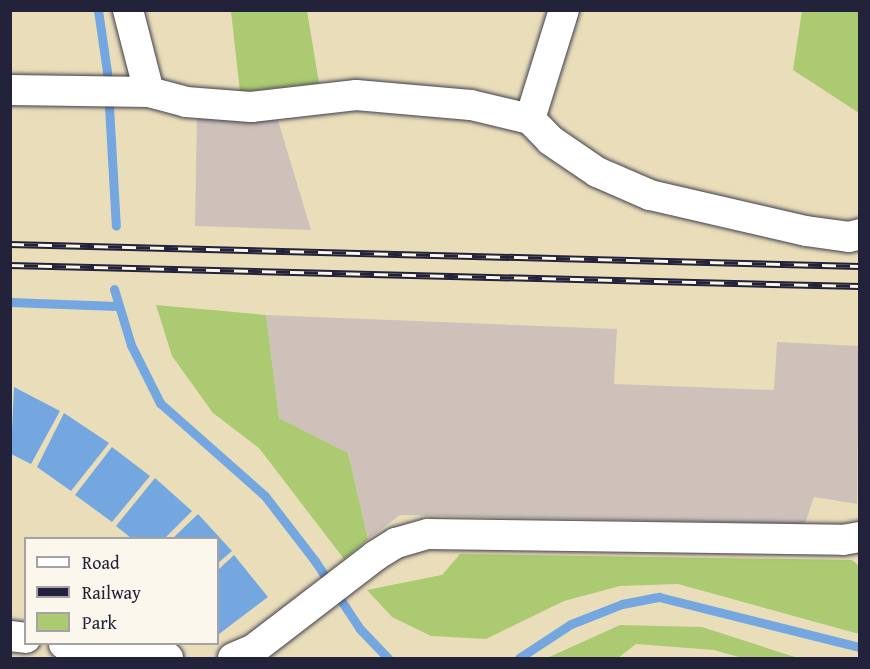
<!DOCTYPE html>
<html>
<head>
<meta charset="utf-8">
<style>
	body { margin:0 }
	#map { position:relative; width:870px; height:669px; overflow:hidden; background:#eadeba; font-family:"Gentium Book Plus",serif }
	div>[style] { position:absolute }
	[style*='--x'] { left:calc(var(--x)*1px); top:calc(var(--y)*1px); width:calc(var(--w)*1px); rotate:calc(var(--a)*1deg) }
	.industrial>* { inset:0; background:#cec1ba }
	.green>* { inset:0; background:#abca71 }
	.water>* { inset:0; background:#74a6df }
	.stream>* { height:9px; margin:-4.5px; padding:0 4.5px; transform-origin:4.5px; border-radius:4.5px; background:#74a6df }
	.roads { filter:drop-shadow(0 0 2px #403e4e) drop-shadow(0 0 2px #403e4e) }
	.street>* { height:30px; margin:-15px; padding:0 15px; transform-origin:15px; border-radius:15px; background:#fff }
	.rail>* { height:7px; margin-top:-3.5px; transform-origin:0; background:repeating-linear-gradient(90deg,#fbf7ec 0 14px,#22223b 0 28px); box-sizing:border-box; border-block:2px solid #22223b }
	span { translate:-50% -50%; white-space:nowrap; text-align:center; line-height:1.15; -webkit-text-stroke:4.5px #fbf7ec; paint-order:stroke }
	.frame { position:absolute; inset:0; border:12px solid #22223b; pointer-events:none }
	.legend { position:absolute; left:24px; top:537px; width:195px; height:108px; box-sizing:border-box; background:#fbf7ec; border:2px solid #a4a2a5; margin:0; padding:8px 10px; list-style:none; font-size:18px; color:#22223b }
	.legend li { display:flex; align-items:center; gap:12px; height:30px }
	.legend b { width:30px; border:2px solid #a4a2a5 }
</style>
</head>
<body>
<div id="map">
	<div class="industrial">
		<div style="clip-path:polygon(197px 112px,277px 117px,311px 230px,195px 226px)"></div>
		<div style="clip-path:polygon(266px 315px,617px 329px,614px 384px,774px 390px,777px 342px,859px 346px,857px 504px,814px 497px,805px 524px,400px 515px,368px 539px,348px 453px,279px 418px)"></div>
	</div>
	<div class="green">
		<div style="clip-path:polygon(231px 11px,307px 11px,319px 83px,240px 92px)"></div>
		<div style="clip-path:polygon(802px 11px,859px 11px,859px 113px,793px 70px)"></div>
		<div style="clip-path:polygon(156px 305px,266px 315px,279px 418px,348px 453px,368px 539px,344px 559px,259px 448px,213px 413px,172px 356px)"></div>
		<div style="clip-path:polygon(460px 554px,852px 560px,859px 566px,859px 634px,678px 584px,620px 586px,564px 601px,486px 639px,431px 636px,392px 617px,367px 590px,442px 575px)"></div>
		<div style="clip-path:polygon(620px 625px,702px 627px,798px 658px,742px 658px,714px 650px,636px 644px,618px 658px,547px 658px)"></div>
	</div>
	<div class="water">
		<div style="clip-path:polygon(14px 387px,60px 411px,31px 464px,11px 454px)"></div>
		<div style="clip-path:polygon(64px 413px,109px 443px,71px 491px,37px 467px)"></div>
		<div style="clip-path:polygon(112px 447px,150px 476px,112px 522px,75px 495px)"></div>
		<div style="clip-path:polygon(155px 478px,192px 511px,165px 538px,131px 538px,116px 526px)"></div>
		<div style="clip-path:polygon(198px 514px,232px 551px,218px 563px,218px 538px,173px 538px)"></div>
		<div style="clip-path:polygon(234px 555px,268px 597px,219px 634px,218px 570px)"></div>
	</div>
	<div class="stream">
		<div style="--x:98;--y:10;--w:63;--a:81.7"></div>
		<div style="--x:107;--y:72;--w:154;--a:86.7"></div>
		<div style="--x:114;--y:289;--w:59;--a:73.1"></div>
		<div style="--x:131;--y:345;--w:65;--a:63.4"></div>
		<div style="--x:160;--y:403;--w:140;--a:41.5"></div>
		<div style="--x:265;--y:496;--w:82;--a:52.4"></div>
		<div style="--x:315;--y:561;--w:82;--a:56.5"></div>
		<div style="--x:360;--y:629;--w:40;--a:46"></div>
		<div style="--x:10;--y:302;--w:107;--a:2.1"></div>
		<div style="--x:519;--y:658;--w:62;--a:-33.2"></div>
		<div style="--x:571;--y:624;--w:55;--a:-21.4"></div>
		<div style="--x:622;--y:604;--w:38;--a:-11"></div>
		<div style="--x:659;--y:597;--w:207;--a:14"></div>
	</div>
	<div class="roads">
		<div class="street">
			<div style="--x:128;--y:10;--w:85;--a:75.6"></div>
			<div style="--x:10;--y:90;--w:139;--a:0.8"></div>
			<div style="--x:149;--y:92;--w:38;--a:15"></div>
			<div style="--x:186;--y:102;--w:65;--a:4.4"></div>
			<div style="--x:251;--y:107;--w:106;--a:-6.5"></div>
			<div style="--x:356;--y:95;--w:115;--a:5"></div>
			<div style="--x:471;--y:105;--w:61;--a:13.3"></div>
			<div style="--x:530;--y:119;--w:29;--a:46"></div>
			<div style="--x:550;--y:140;--w:57;--a:34.2"></div>
			<div style="--x:597;--y:172;--w:58;--a:23.5"></div>
			<div style="--x:650;--y:195;--w:160;--a:13"></div>
			<div style="--x:806;--y:231;--w:43;--a:7.9"></div>
			<div style="--x:849;--y:237;--w:11;--a:-15"></div>
			<div style="--x:530;--y:119;--w:114;--a:-72.7"></div>
			<div style="--x:10;--y:636;--w:16;--a:7"></div>
			<div style="--x:64;--y:644;--w:105;--a:7.7"></div>
			<div style="--x:233;--y:658;--w:23;--a:-23"></div>
			<div style="--x:254;--y:649;--w:153;--a:-37.5"></div>
			<div style="--x:375;--y:556;--w:25;--a:-32"></div>
			<div style="--x:396;--y:543;--w:33;--a:-16"></div>
			<div style="--x:428;--y:534;--w:415;--a:0.8"></div>
			<div style="--x:843;--y:540;--w:17;--a:-10"></div>
		</div>
	</div>
	<div class="rail">
		<div style="--x:10;--y:244;--w:850;--a:1.48"></div>
		<div style="--x:10;--y:265;--w:850;--a:1.42"></div>
	</div>
	<div class="frame"></div>
	<ul class="legend">
	<li><b style="height:8px;background:#fff"></b>Road</li>
	<li><b style="height:8px;background:#22223b"></b>Railway</li>
	<li><b style="height:16px;background:#abca71"></b>Park</li>
	</ul>
</div>
</body>
</html>
